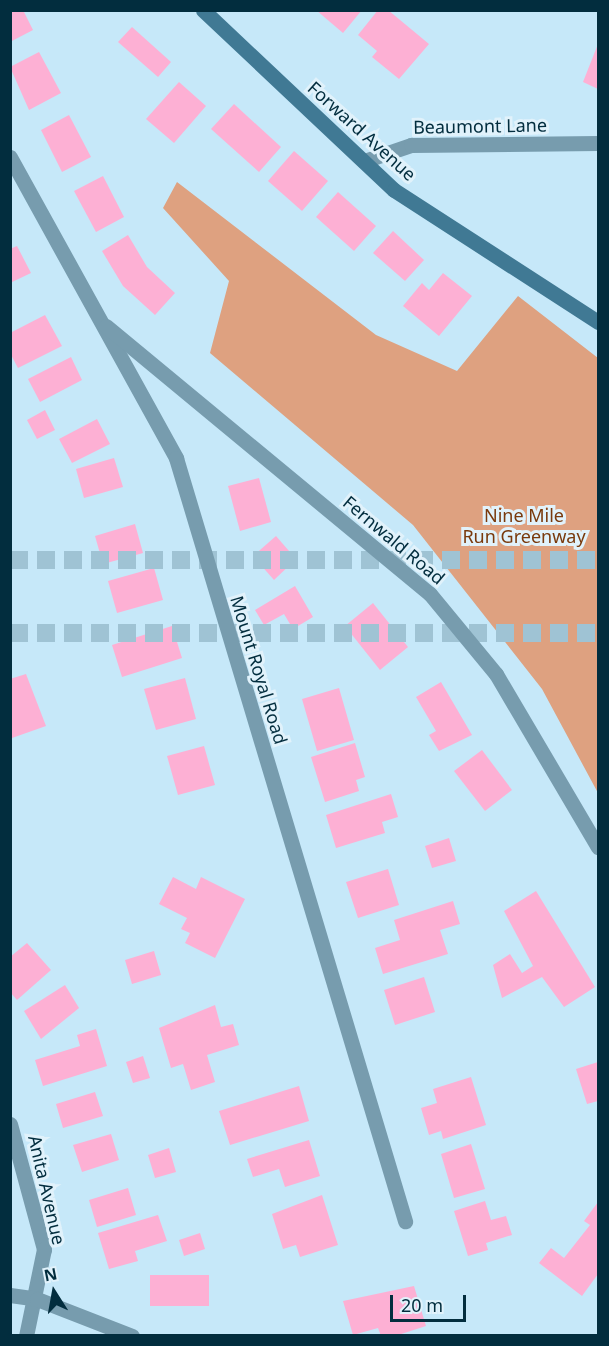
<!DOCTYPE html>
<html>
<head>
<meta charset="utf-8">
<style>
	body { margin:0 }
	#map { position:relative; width:609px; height:1346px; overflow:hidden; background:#c6e8f9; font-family:"Noto Sans",sans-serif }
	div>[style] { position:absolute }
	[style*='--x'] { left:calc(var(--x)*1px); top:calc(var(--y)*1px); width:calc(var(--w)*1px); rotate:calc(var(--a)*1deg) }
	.green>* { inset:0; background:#dea180 }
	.building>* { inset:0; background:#fdb0d4 }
	.highway-tunnel>* { height:18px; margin-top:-9px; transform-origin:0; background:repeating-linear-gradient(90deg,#9fc3d4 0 18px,transparent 0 27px) }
	.street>* { height:15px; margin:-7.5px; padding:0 7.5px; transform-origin:7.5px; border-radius:7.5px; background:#779cae }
	.secondary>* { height:15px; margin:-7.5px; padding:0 7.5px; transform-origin:7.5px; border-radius:7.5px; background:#407994 }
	span { translate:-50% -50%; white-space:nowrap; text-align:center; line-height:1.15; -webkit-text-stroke:6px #e1f2fb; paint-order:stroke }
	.street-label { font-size:18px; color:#022d3e }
	.park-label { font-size:18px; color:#79390c }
	.frame { position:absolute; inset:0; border:12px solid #022d3e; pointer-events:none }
	.north { position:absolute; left:24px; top:1262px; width:60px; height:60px; -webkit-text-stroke:4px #e1f2fb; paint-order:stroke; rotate:349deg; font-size:16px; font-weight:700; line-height:24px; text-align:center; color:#022d3e }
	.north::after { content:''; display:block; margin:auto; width:21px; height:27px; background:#022d3e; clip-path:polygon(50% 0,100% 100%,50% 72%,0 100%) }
	.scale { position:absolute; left:390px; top:1295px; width:76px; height:27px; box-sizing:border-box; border:3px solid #022d3e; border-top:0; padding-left:8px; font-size:18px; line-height:21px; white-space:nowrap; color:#022d3e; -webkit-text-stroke:4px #e1f2fb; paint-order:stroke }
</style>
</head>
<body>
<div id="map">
	<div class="green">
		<div style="clip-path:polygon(177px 182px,376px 335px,457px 371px,518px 296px,598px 358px,598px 793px,542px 689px,413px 525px,210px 353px,229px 281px,163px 208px)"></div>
	</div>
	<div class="building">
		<div style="clip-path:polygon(10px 10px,23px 10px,33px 30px,10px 42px)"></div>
		<div style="clip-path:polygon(316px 10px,362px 10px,343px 33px)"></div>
		<div style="clip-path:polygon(378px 10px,388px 10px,429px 44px,399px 79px,372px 57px,377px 51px,358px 35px)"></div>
		<div style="clip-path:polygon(132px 27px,171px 62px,158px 77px,118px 42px)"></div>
		<div style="clip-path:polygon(598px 44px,598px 89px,583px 82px)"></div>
		<div style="clip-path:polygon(39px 52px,61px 93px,29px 110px,10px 67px)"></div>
		<div style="clip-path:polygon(179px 82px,206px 106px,174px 143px,146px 119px)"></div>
		<div style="clip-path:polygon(234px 104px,281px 147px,259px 172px,211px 129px)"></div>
		<div style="clip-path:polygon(69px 115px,91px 157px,62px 172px,41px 130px)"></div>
		<div style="clip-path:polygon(294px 151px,328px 181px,302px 211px,268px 181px)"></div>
		<div style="clip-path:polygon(103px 176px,124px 217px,96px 232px,74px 191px)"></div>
		<div style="clip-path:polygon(338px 192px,376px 226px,354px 251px,316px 217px)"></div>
		<div style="clip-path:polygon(393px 231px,424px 260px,405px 281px,373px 253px)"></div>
		<div style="clip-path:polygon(128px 235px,147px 267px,175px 293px,155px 315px,123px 286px,102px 251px)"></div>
		<div style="clip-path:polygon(17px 246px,31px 273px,10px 283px,10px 249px)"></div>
		<div style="clip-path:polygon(443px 273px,472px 296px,439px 336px,403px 306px,422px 283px,429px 290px)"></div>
		<div style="clip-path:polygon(45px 315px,62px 346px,18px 368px,10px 353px,10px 333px)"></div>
		<div style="clip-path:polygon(71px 357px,82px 380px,40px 402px,28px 379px)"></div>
		<div style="clip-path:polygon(45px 410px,55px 430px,37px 439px,27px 420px)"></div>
		<div style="clip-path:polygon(97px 419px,110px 444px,72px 463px,59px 439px)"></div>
		<div style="clip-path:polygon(114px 458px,123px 487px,84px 498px,76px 469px)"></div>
		<div style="clip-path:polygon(259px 478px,271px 522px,240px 531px,228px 486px)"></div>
		<div style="clip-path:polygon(135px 524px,143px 553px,103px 564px,95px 536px)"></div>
		<div style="clip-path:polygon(276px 536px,296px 559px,274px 580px,253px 556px)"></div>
		<div style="clip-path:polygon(154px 568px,163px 600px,117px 613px,108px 581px)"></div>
		<div style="clip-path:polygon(295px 586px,313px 617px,293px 629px,284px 614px,264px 625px,255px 610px)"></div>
		<div style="clip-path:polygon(373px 603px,408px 647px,380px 670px,345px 626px)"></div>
		<div style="clip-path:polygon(172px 626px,182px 658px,122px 677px,112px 645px)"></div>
		<div style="clip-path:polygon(26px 674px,46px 726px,12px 738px,10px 679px)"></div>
		<div style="clip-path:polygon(185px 678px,196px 719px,156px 730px,144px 689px)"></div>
		<div style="clip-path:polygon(441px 682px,472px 735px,439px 751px,429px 735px,436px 731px,416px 697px)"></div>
		<div style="clip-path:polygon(339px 688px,354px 740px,317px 751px,302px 699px)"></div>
		<div style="clip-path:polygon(355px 743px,365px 777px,356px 780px,359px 791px,325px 802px,311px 757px)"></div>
		<div style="clip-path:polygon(204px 746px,215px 785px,178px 795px,167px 756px)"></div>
		<div style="clip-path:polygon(482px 750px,512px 790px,485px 811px,454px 771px)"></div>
		<div style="clip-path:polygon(391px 794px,398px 817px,382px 822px,385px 833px,336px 848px,326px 815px)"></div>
		<div style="clip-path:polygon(449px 838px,456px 861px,432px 868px,425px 846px)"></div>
		<div style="clip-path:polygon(388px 869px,399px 905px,358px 918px,346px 882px)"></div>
		<div style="clip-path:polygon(173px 877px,196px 889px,201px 877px,245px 899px,215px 958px,185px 943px,190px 933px,181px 929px,187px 918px,159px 904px)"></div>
		<div style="clip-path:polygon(536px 891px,595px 987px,564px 1007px,542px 977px,502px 998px,493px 965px,510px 954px,522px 973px,533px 966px,504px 911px)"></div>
		<div style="clip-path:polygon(453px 901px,460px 924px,440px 930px,448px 954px,383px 974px,375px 948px,400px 940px,394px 920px)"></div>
		<div style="clip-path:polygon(27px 943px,51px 970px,17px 1000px,10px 992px,10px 957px)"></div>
		<div style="clip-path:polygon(154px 951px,161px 975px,132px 984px,125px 960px)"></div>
		<div style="clip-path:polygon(424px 977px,435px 1012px,395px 1025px,384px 990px)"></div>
		<div style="clip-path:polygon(65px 985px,79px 1008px,41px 1039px,24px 1011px)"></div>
		<div style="clip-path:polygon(215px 1005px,221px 1027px,233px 1024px,239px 1045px,207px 1055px,215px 1082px,191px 1090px,183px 1064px,171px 1068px,159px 1028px)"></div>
		<div style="clip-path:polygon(96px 1029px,107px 1066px,43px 1086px,35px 1060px,80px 1046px,77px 1035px)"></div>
		<div style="clip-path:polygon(143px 1056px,150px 1078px,133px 1083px,126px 1062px)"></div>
		<div style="clip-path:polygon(598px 1062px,598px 1101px,587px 1104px,576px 1069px)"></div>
		<div style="clip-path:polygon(471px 1077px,486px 1125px,443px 1139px,441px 1131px,429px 1135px,421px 1108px,437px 1103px,433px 1089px)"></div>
		<div style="clip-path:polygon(299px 1086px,309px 1121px,230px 1145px,219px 1111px)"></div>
		<div style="clip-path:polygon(95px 1092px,103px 1116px,63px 1128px,56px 1104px)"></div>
		<div style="clip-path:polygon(111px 1134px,119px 1160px,82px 1172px,73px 1145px)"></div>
		<div style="clip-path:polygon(309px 1140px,320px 1176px,285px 1187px,279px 1169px,253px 1177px,247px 1159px)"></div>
		<div style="clip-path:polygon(471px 1144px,485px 1189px,454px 1198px,441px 1154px)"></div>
		<div style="clip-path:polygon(169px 1148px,176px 1172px,155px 1178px,148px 1155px)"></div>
		<div style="clip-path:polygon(128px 1188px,136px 1215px,97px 1227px,89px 1200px)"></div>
		<div style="clip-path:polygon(322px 1195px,338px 1245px,300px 1257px,296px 1245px,283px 1249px,272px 1214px)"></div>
		<div style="clip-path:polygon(485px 1201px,491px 1220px,506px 1216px,512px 1235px,486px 1243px,488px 1250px,468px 1256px,454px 1211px)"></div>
		<div style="clip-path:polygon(598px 1202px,598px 1274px,582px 1296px,539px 1263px,551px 1248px,564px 1258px,590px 1225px,584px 1221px)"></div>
		<div style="clip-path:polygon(158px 1215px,167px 1241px,135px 1251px,138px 1261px,109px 1269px,98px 1233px)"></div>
		<div style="clip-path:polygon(200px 1233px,205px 1249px,184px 1256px,179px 1240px)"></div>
		<div style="clip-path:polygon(150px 1275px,209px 1275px,209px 1306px,150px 1306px)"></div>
		<div style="clip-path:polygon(414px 1286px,426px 1326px,395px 1336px,381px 1336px,378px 1328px,353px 1335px,343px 1301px)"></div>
	</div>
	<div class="highway-tunnel">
		<div style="--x:10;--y:560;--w:588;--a:0"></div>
		<div style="--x:10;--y:633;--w:588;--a:0"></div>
	</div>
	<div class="street">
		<div style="--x:10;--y:157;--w:344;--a:61.1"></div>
		<div style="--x:176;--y:458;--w:797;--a:73.29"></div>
		<div style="--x:364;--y:161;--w:50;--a:-18.8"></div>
		<div style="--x:411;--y:145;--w:187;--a:-0.6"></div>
		<div style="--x:106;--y:326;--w:420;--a:39.6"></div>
		<div style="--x:430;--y:594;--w:104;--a:50.5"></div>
		<div style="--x:496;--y:674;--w:201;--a:59.5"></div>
		<div style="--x:10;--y:1124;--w:130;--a:74.8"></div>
		<div style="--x:44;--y:1249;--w:89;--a:101.7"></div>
		<div style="--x:10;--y:1295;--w:27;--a:8"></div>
		<div style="--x:37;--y:1299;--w:102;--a:21.3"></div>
	</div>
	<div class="secondary">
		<div style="--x:203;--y:10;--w:262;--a:43.3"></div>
		<div style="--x:394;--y:190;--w:243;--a:32.9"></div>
	</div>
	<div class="street-label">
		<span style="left:480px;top:126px;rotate:-1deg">Beaumont Lane</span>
		<span style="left:362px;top:131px;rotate:42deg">Forward Avenue</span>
		<span style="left:394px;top:540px;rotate:40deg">Fernwald Road</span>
		<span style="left:259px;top:670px;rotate:73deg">Mount Royal Road</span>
		<span style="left:47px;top:1190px;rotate:77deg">Anita Avenue</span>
	</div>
	<div class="park-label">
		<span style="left:524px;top:526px">Nine Mile<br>Run Greenway</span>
	</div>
	<div class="frame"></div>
	<div class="north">N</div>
	<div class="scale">20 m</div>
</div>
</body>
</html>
